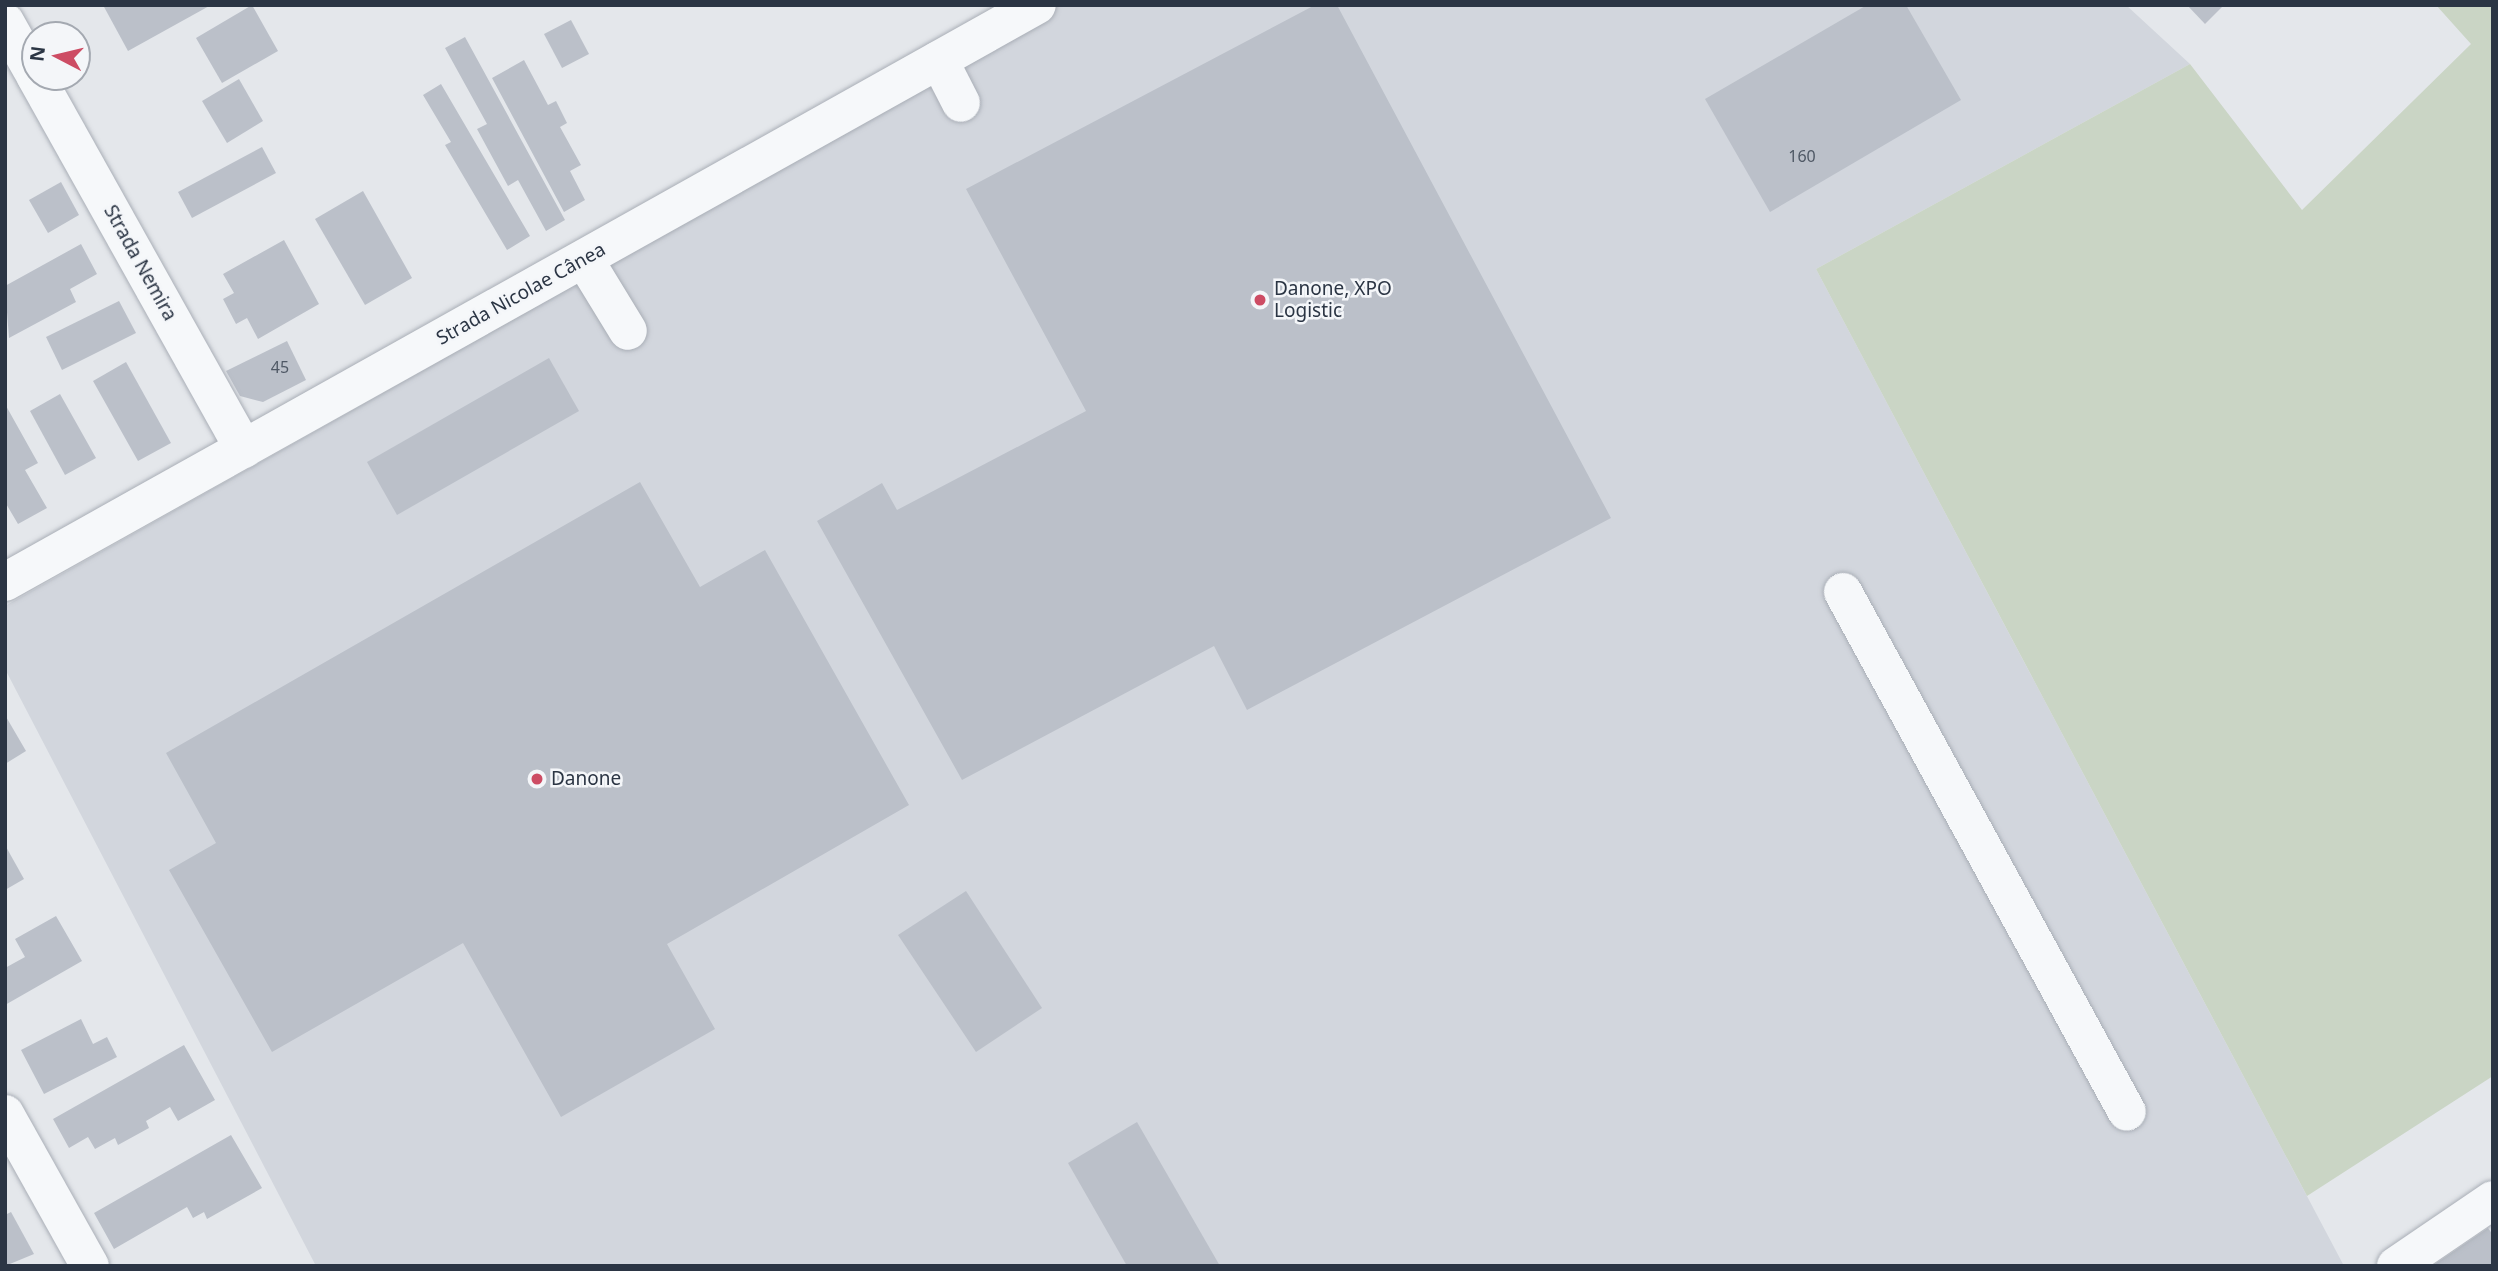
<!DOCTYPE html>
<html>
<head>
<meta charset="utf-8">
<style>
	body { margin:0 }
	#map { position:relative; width:2498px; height:1271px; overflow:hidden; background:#e4e7eb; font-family:"Noto Sans",sans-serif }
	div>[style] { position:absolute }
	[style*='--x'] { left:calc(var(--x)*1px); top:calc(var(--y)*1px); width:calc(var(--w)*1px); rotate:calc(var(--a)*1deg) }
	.built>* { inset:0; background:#d2d6dd }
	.green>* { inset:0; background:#cad5c5 }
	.building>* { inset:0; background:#bbc0c9 }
	.roads { filter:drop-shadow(0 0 2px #a9aeb6) drop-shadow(0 0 2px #a9aeb6) }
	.minor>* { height:38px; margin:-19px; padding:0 19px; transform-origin:19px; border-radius:19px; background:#f6f8fa }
	.dots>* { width:19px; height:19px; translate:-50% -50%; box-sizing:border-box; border:4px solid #f4f6f9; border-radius:50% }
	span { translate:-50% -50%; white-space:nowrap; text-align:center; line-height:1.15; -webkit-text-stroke:5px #f4f6f9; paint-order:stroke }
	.number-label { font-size:16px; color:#4f5865 }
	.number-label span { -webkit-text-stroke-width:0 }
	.street-label { font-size:19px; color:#2b3544 }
	.poi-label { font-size:19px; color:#2b3544 }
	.left { translate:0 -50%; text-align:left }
	.frame { position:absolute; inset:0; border:7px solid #2b3544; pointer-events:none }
	.north { position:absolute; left:21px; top:21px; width:70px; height:70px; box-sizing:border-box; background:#f4f6f9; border:2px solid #a4a9b1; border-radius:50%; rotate:277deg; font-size:19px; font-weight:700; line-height:28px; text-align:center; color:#2b3544 }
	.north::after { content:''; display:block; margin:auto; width:24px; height:32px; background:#cd4c64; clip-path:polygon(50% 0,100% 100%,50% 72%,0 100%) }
</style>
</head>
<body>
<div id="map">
	<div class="built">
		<div style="clip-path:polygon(988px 5px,2126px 5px,2190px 64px,1816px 269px,2344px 1266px,316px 1266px,5px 669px,5px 606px,1009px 40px)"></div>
	</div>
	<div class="green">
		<div style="clip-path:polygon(2436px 5px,2493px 5px,2493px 1076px,2307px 1196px,1816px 269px,2190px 64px,2302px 210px,2471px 44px)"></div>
	</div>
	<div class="building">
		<div style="clip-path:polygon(103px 5px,211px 5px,128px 51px)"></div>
		<div style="clip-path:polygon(252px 5px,278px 51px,222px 83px,196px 38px)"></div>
		<div style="clip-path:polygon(1315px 5px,1337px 5px,1611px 518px,1247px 710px,1214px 646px,962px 780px,817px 521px,882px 483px,897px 510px,1086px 411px,966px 189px)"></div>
		<div style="clip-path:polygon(1867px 5px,1906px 5px,1961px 100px,1770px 212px,1705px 99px)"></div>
		<div style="clip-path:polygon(2187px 5px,2224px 5px,2205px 24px)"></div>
		<div style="clip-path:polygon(571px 20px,589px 54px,562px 68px,544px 34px)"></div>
		<div style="clip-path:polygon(465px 37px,565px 220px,546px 231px,518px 180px,508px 186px,477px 129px,487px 124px,445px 48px)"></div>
		<div style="clip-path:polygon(524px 60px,548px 105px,556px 101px,567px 123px,560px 127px,581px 165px,570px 171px,585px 200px,564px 212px,492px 78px)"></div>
		<div style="clip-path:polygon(239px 79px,263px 121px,227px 143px,202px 101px)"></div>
		<div style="clip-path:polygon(441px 84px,530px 236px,507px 250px,445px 145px,451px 142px,423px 95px)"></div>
		<div style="clip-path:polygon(262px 147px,276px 173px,192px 218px,178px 192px)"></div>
		<div style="clip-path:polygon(61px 182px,79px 215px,48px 233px,29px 200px)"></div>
		<div style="clip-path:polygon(363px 191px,412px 278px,365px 305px,315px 219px)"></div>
		<div style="clip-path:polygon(284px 240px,319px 304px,258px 339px,247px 318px,236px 324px,223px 299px,234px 293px,223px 274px)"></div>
		<div style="clip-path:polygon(81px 244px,97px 274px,70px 289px,76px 302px,9px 338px,5px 286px)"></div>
		<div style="clip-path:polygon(119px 301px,136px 333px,62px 370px,46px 337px)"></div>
		<div style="clip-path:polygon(287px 341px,306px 380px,263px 402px,240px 396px,226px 371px)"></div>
		<div style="clip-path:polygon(549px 358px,579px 411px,397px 515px,367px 462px)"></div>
		<div style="clip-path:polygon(126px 362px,171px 443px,138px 461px,93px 381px)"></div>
		<div style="clip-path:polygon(60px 394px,96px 458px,65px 475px,30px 411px)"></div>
		<div style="clip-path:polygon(5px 404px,38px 463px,25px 470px,47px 508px,18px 524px,5px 502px)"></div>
		<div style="clip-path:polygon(640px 482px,700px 587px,765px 550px,909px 805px,667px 944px,715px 1029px,561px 1117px,463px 943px,272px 1052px,169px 870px,216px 843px,166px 753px)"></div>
		<div style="clip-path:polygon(5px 715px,26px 751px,5px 764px)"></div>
		<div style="clip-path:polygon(5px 845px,24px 879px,5px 890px)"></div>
		<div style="clip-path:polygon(966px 891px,1042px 1008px,976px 1052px,898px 935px)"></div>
		<div style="clip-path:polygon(56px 916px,82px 961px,5px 1005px,5px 968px,25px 957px,15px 939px)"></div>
		<div style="clip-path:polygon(81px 1019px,93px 1044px,107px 1037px,117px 1057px,44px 1094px,21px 1050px)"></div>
		<div style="clip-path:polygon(184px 1045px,215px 1100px,178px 1121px,170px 1107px,146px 1121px,149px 1128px,118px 1145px,115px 1138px,95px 1149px,88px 1137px,69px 1148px,53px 1119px)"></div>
		<div style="clip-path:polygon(1137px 1122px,1220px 1266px,1127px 1266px,1068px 1163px)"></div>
		<div style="clip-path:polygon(231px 1135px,262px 1188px,207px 1219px,204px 1212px,193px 1218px,187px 1207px,114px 1249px,94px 1213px)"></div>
		<div style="clip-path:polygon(11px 1212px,34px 1254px,5px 1266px,5px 1215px)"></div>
		<div style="clip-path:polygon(2488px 1228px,2493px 1235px,2493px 1266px,2432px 1266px)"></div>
	</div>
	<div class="roads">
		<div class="minor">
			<div style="--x:5;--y:22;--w:61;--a:60.5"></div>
			<div style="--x:939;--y:60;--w:48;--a:62.9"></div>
			<div style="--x:36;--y:77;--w:426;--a:60.8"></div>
			<div style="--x:584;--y:259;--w:84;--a:58.6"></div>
			<div style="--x:5;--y:582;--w:1182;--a:-29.21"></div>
			<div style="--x:1843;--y:592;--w:592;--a:61.36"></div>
			<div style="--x:5;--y:1114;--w:174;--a:60.8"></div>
			<div style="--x:2396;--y:1266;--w:117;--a:-34.2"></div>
		</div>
	</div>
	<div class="dots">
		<div style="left:1260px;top:300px;background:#cd4c64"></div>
		<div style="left:537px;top:779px;background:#cd4c64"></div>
	</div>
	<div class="number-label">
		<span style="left:1802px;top:156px">160</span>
		<span style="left:280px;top:367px">45</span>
	</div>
	<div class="street-label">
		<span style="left:140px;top:263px;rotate:61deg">Strada Nemira</span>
		<span style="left:521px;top:294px;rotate:-29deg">Strada Nicolae Cânea</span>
	</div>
	<div class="poi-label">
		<span class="left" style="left:1274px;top:300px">Danone, XPO<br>Logistic</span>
		<span class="left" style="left:551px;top:779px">Danone</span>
	</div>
	<div class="frame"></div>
	<div class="north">N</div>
</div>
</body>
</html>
